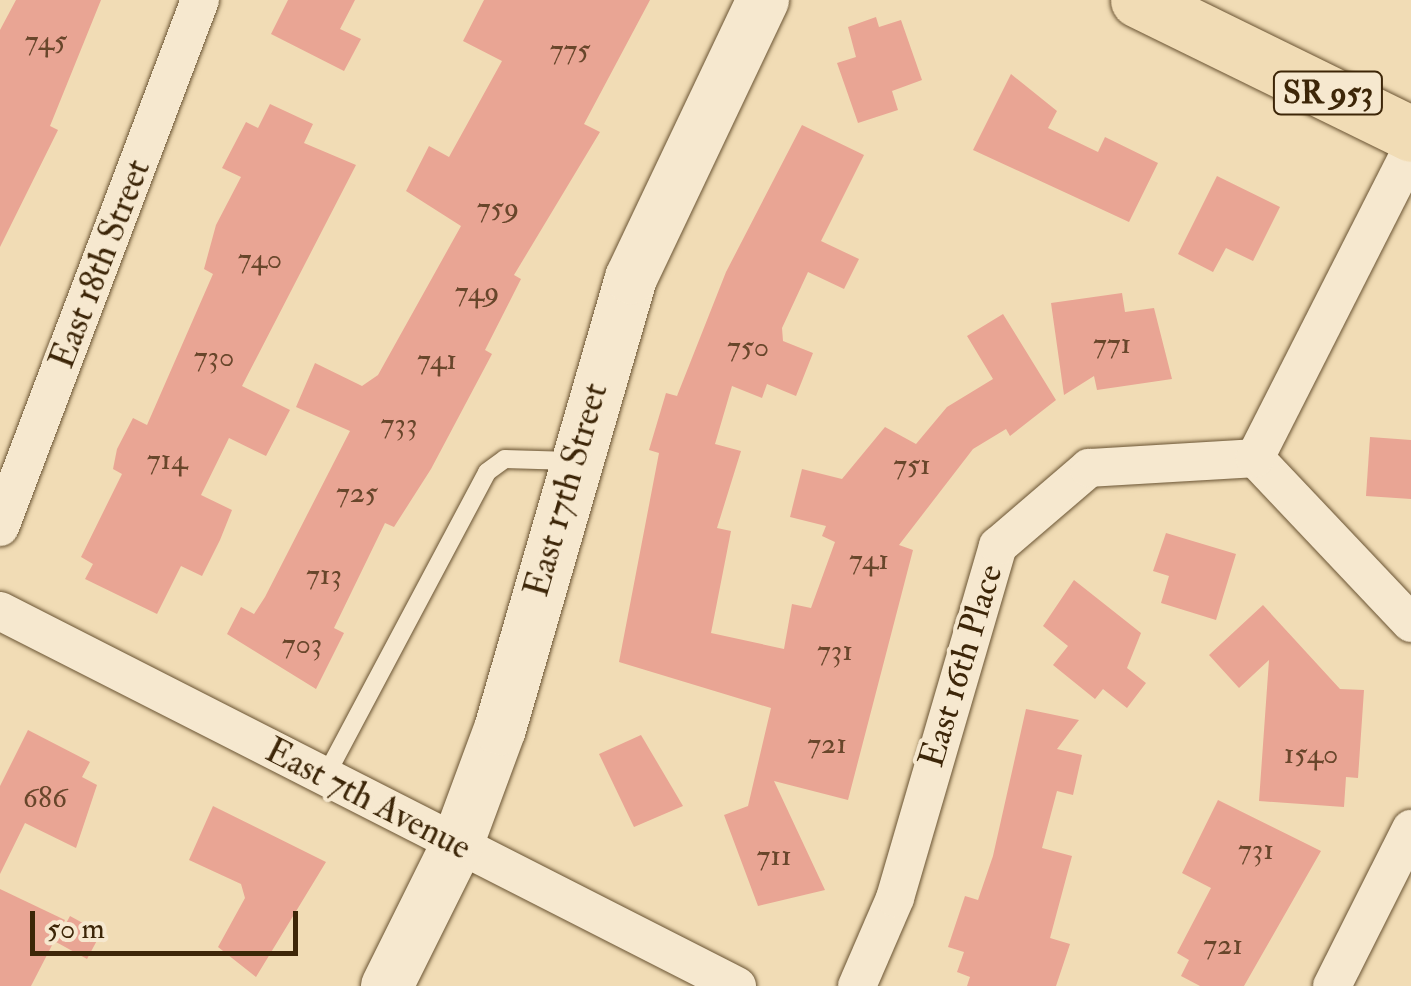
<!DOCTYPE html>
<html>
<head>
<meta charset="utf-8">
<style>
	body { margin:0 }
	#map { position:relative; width:1411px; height:986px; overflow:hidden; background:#f1dcb5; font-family:"IM FELL Double Pica",serif }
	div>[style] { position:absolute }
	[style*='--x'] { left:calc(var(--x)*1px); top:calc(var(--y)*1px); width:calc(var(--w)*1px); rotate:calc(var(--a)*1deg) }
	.building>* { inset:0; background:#e9a594 }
	.roads { filter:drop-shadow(0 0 2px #6a5433) drop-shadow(0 0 2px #6a5433) }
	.lane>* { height:18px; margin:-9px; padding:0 9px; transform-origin:9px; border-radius:9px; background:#f6e8cf }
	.street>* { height:38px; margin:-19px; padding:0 19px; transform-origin:19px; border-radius:19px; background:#f6e8cf }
	.secondary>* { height:52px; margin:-26px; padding:0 26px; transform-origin:26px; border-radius:26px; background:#f6e8cf }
	.primary>* { height:55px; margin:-27.5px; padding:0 27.5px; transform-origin:27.5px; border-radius:27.5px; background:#f1dcb5 }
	span { translate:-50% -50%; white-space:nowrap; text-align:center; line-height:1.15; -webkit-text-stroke:8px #f6e8cf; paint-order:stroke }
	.number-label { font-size:30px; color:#68462b }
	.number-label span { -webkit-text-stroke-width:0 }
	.shield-label span { padding:2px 8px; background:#f6e8cf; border:2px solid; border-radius:8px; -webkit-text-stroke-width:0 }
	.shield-label { font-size:32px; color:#3d2608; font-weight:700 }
	.street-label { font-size:35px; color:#3d2608 }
	.scale { position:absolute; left:30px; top:911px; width:268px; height:45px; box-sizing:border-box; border:5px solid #3d2608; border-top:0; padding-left:12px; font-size:30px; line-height:35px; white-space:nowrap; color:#3d2608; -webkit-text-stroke:8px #f6e8cf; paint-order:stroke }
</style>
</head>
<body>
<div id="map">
	<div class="building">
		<div style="clip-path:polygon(16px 0,101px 0,50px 126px,58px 130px,0 247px,0 30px)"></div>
		<div style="clip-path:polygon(288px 0,355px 0,340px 29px,361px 39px,344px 71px,271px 34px)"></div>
		<div style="clip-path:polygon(484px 0,650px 0,584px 124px,600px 132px,514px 275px,521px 279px,485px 350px,492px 354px,431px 469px,394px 527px,385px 523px,334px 628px,344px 633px,316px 689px,227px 634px,241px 607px,254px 614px,265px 597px,350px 431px,296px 407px,315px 363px,362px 386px,378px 375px,461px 226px,406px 191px,429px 146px,449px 157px,502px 61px,463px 41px)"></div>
		<div style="clip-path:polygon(876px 17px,879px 27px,901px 20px,922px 80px,892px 91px,898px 110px,858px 123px,837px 63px,856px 57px,848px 27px)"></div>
		<div style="clip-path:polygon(1011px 74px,1057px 111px,1048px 128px,1098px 152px,1105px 137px,1158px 163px,1129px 222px,973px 150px)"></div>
		<div style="clip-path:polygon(270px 104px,313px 124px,304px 143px,356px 165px,242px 386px,290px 410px,266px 456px,229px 438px,201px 495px,232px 510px,220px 540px,202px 576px,181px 566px,157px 614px,85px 579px,93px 564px,81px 557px,122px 474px,113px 469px,117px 449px,133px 418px,147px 425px,213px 274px,204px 269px,216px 225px,241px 177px,222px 168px,246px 122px,258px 128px)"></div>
		<div style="clip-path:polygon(802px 125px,864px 155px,821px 241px,859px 259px,844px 289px,808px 272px,782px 328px,783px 341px,813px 353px,796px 396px,767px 384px,762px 398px,732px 386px,715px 444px,741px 451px,717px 528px,731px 531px,711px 633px,784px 649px,792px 604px,811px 608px,835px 542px,822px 536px,826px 526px,790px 517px,802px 469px,842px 479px,885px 427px,916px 444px,947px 407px,993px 379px,967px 336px,1003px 314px,1056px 400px,1010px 436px,1006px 429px,973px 449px,899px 545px,913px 550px,848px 800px,774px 781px,825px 890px,758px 906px,724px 815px,748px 806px,771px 708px,619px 662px,659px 453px,649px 450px,666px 393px,677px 396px,726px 272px)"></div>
		<div style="clip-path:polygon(1217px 176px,1280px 207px,1253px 261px,1226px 248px,1213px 272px,1178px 254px)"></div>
		<div style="clip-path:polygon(1122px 293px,1125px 312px,1154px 308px,1172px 379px,1097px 390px,1094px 376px,1064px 395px,1051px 303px)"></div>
		<div style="clip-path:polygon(1370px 437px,1411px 440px,1411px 499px,1366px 496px)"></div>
		<div style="clip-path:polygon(1166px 533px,1236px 554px,1216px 620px,1161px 603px,1169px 576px,1153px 571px)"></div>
		<div style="clip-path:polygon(1074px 580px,1141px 633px,1127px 668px,1146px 683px,1127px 708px,1103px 689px,1095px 699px,1053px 665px,1068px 646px,1043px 626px)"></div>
		<div style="clip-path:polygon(1263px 605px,1340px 689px,1364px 690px,1358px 778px,1346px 777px,1344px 807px,1259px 801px,1269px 660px,1239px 688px,1209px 655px)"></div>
		<div style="clip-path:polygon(1026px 709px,1079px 720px,1057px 749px,1082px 755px,1073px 795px,1057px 791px,1042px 848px,1072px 856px,1050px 938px,1070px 944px,1056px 986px,967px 986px,970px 977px,957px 972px,964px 952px,948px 947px,965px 896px,978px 900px,993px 856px)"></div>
		<div style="clip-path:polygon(28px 730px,90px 762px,82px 777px,97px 785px,76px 848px,25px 823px,0 874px,0 786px)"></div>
		<div style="clip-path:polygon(641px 735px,683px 806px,634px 827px,599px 754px)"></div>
		<div style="clip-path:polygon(1218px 800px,1321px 851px,1244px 986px,1200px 986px,1181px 976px,1189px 960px,1177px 953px,1211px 888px,1182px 873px)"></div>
		<div style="clip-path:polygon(213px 806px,326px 862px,256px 977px,218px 947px,245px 898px,241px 884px,189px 860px)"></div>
		<div style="clip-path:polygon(0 889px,65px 920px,31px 986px,0 986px)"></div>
		<div style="clip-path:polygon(70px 916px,101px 933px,87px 959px,56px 942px)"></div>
	</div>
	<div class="roads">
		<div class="lane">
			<div style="--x:325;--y:777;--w:345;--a:-62"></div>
			<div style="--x:487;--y:472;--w:22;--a:-36"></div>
			<div style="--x:505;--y:459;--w:66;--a:1.7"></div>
		</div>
		<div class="street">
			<div style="--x:1255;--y:458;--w:227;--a:46.6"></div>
			<div style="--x:0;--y:527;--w:564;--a:-69.22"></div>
			<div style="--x:0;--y:611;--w:827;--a:26.97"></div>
			<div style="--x:857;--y:986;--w:96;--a:-66.6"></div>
			<div style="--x:895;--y:898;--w:367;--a:-73.7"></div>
			<div style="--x:998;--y:546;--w:120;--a:-40.6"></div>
			<div style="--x:1089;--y:468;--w:166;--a:-3.4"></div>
			<div style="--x:1255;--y:458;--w:344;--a:-63.1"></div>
			<div style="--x:1332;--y:986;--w:176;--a:-63.3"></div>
		</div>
		<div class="secondary">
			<div style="--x:387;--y:986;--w:157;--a:-63.6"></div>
			<div style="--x:457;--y:845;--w:124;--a:-69.7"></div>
			<div style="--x:500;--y:729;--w:470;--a:-73.8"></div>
			<div style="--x:631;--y:278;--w:308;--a:-64.6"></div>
		</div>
		<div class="primary">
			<div style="--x:1138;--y:0;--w:304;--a:26.1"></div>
		</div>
	</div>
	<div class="number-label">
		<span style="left:46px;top:41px">745</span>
		<span style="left:570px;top:50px">775</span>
		<span style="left:498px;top:208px">759</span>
		<span style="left:260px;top:259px">740</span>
		<span style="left:477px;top:292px">749</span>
		<span style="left:1112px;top:344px">771</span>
		<span style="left:748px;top:347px">750</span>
		<span style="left:214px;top:357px">730</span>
		<span style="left:437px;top:360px">741</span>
		<span style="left:399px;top:424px">733</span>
		<span style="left:167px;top:460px">714</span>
		<span style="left:912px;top:465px">751</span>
		<span style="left:357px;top:493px">725</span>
		<span style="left:869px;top:560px">741</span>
		<span style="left:324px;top:575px">713</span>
		<span style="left:302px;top:644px">703</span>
		<span style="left:835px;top:651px">731</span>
		<span style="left:827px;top:744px">721</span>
		<span style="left:1311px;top:754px">1540</span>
		<span style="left:45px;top:798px">686</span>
		<span style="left:1256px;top:850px">731</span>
		<span style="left:774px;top:856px">711</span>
		<span style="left:1223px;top:945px">721</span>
	</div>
	<div class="shield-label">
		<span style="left:1328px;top:93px">SR 953</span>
	</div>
	<div class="street-label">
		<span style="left:100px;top:264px;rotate:-69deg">East 18th Street</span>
		<span style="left:566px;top:490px;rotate:-74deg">East 17th Street</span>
		<span style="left:961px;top:666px;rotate:-73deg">East 16th Place</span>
		<span style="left:368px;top:799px;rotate:27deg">East 7th Avenue</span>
	</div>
	<div class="scale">50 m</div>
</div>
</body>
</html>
